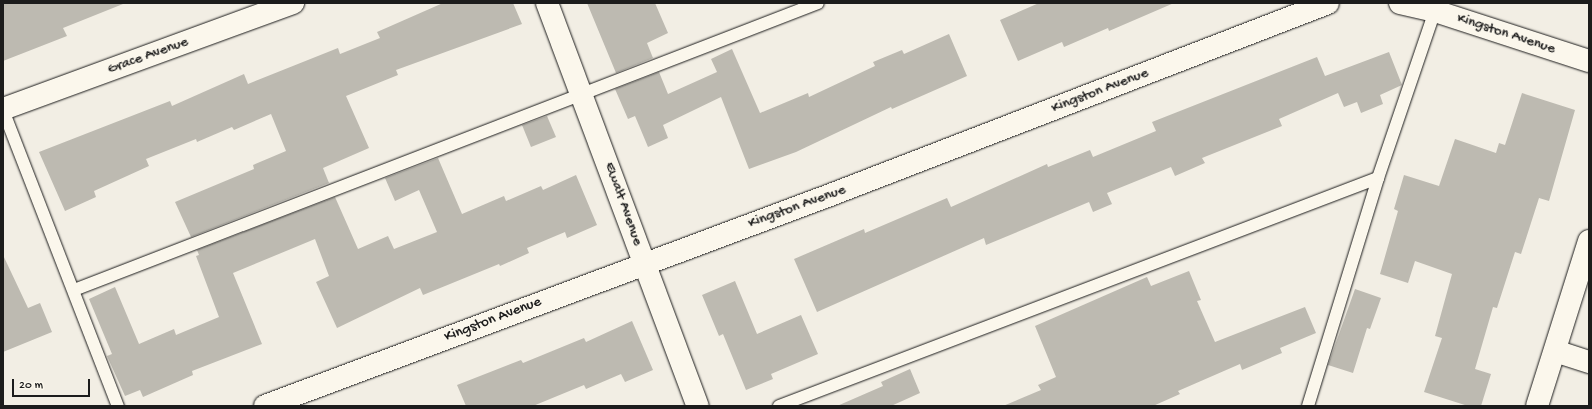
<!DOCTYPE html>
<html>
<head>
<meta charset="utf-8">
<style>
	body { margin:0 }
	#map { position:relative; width:1592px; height:409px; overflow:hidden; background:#f2eee4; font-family:"Gochi Hand",sans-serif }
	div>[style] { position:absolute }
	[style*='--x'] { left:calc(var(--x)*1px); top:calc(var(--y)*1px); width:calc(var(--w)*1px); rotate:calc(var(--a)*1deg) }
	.building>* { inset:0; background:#bdbab1 }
	.roads { filter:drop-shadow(0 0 1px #1c1c1c) drop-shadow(0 0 1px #1c1c1c) }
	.service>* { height:12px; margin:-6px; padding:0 6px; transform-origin:6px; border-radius:6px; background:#fbf7ec }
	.minor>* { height:22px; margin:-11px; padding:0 11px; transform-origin:11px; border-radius:11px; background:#fbf7ec }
	.tertiary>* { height:22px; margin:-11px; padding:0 11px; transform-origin:11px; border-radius:11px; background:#fbf7ec }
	span { translate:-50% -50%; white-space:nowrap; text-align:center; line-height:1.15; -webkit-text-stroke:4px #fbf7ec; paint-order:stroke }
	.street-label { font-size:15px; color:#1c1c1c }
	.frame { position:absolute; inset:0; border:4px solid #1c1c1c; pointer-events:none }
	.scale { position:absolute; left:12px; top:379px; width:78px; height:18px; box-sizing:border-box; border:2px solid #1c1c1c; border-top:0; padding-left:5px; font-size:12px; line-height:14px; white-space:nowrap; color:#1c1c1c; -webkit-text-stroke:3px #fbf7ec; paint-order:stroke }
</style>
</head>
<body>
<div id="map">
	<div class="building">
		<div style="clip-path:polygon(3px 3px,123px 3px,123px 4px,63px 28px,67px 36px,3px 61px)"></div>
		<div style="clip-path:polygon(443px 3px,513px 3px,522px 24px,396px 70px,398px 75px,346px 96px,369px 148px,323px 168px,329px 183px,191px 237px,175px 202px,254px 169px,253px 165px,286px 151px,271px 114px,234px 130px,232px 127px,197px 142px,196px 139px,146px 159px,149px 166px,94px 191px,96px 197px,65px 211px,39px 152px,170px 101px,172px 106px,244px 74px,248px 84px,338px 48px,340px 54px,380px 38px,377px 32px)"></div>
		<div style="clip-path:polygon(587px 3px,655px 3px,668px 33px,647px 43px,653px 58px,616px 73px)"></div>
		<div style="clip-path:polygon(1039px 3px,1174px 3px,1109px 31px,1108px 28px,1064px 47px,1062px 42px,1018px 61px,1000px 20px)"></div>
		<div style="clip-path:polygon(949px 34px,967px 76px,892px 109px,891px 107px,796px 152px,749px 169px,721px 97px,663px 125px,668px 138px,648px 147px,635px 116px,628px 119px,615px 89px,659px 72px,668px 94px,717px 72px,711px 59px,732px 49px,760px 113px,808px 93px,809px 97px,875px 66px,873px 62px,902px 50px,904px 54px)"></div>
		<div style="clip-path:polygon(1389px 52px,1402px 85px,1380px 95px,1383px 104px,1361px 113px,1357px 102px,1344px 107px,1338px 93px,1279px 119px,1282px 126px,1202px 158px,1205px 163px,1175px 176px,1171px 167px,1107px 193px,1112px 204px,1093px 212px,1089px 202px,986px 245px,984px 238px,817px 312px,794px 259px,864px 229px,865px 233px,947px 198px,951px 207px,1047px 164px,1048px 167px,1090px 150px,1093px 157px,1156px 131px,1152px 122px,1317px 57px,1325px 76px)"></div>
		<div style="clip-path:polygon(1522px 93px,1575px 110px,1549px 201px,1539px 198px,1521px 254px,1515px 252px,1497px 308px,1493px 307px,1475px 369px,1491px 374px,1481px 406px,1468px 406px,1424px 392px,1442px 338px,1435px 336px,1452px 274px,1415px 261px,1408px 283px,1380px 274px,1398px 211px,1394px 209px,1404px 175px,1439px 186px,1455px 139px,1496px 153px,1499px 143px,1505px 145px)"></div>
		<div style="clip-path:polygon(547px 116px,556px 137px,531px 147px,522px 125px)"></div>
		<div style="clip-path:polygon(438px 158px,462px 214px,504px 196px,506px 201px,541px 186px,543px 190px,576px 175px,597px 225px,567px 238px,565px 232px,527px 248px,529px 253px,500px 266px,499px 264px,423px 295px,420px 288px,337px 328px,316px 282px,329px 276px,315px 239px,233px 273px,262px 344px,192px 371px,193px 375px,143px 397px,140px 390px,125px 396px,107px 356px,112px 354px,89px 299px,115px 287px,139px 344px,174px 329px,176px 335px,219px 317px,196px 256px,199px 255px,197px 250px,335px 197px,358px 249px,388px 236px,394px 249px,437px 232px,419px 190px,395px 201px,385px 178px)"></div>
		<div style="clip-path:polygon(3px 255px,28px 308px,40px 303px,52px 332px,3px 352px)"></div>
		<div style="clip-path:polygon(1189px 271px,1201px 300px,1197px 301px,1215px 342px,1305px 307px,1316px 333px,1280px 348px,1282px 353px,1242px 370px,1240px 364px,1178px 391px,1180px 394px,1153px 406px,1003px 406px,1041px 390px,1038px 385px,1056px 377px,1035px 326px,1147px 277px,1151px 286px)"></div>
		<div style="clip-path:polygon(735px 281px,757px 334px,801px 315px,818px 354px,771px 374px,773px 379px,746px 390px,723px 334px,719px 336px,702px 295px)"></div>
		<div style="clip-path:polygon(1355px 289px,1381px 298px,1370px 329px,1367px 328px,1353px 373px,1328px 365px)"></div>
		<div style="clip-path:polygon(632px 321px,653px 370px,625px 382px,621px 374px,586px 389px,584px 385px,533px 406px,466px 406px,457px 385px,521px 360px,523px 363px,584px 338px,586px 342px)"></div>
		<div style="clip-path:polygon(910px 369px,920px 393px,891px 406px,837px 406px,883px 386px,881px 382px)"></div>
	</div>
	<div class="roads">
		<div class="service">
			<div style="--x:3;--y:110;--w:318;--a:68.8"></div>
			<div style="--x:74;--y:290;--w:797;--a:-21.09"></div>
			<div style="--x:779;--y:406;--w:641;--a:-20.84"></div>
			<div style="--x:1308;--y:406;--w:239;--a:-72.9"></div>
			<div style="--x:1378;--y:178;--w:176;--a:-71.2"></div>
		</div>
		<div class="minor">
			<div style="--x:547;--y:3;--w:430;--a:69.5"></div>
			<div style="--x:1400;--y:3;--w:36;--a:13"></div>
			<div style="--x:1435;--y:11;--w:162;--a:18"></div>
			<div style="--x:3;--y:109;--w:309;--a:-20.1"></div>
			<div style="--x:1555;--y:351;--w:36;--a:18"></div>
			<div style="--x:265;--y:406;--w:598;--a:-20.47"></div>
			<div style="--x:825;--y:197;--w:539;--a:-21.09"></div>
		</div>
		<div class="tertiary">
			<div style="--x:1537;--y:406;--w:173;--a:-72.5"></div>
		</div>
	</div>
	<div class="street-label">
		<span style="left:1506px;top:34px;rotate:18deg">Kingston Avenue</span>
		<span style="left:148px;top:56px;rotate:-20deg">Grace Avenue</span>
		<span style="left:1100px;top:91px;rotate:-21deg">Kingston Avenue</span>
		<span style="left:623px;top:204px;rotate:70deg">Ewalt Avenue</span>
		<span style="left:797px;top:207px;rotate:-20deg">Kingston Avenue</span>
		<span style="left:493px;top:320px;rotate:-21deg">Kingston Avenue</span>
	</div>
	<div class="frame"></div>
	<div class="scale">20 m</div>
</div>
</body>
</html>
